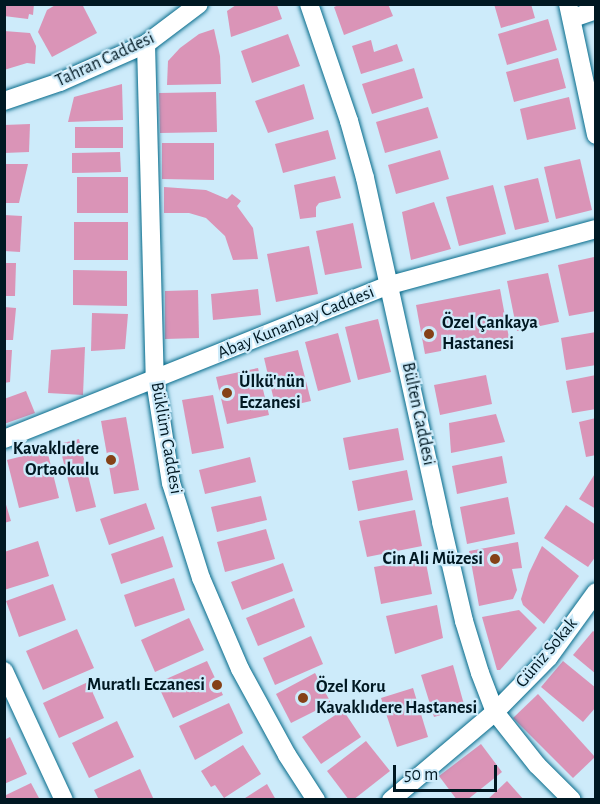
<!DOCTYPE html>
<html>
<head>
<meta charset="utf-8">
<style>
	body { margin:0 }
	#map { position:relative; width:600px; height:804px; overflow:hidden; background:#cdebfa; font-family:"Alegreya Sans",sans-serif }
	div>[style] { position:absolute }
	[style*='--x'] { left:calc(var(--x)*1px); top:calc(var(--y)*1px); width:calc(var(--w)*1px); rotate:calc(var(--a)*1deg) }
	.building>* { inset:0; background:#da94b7 }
	.roads { filter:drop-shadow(0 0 2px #056a8a) drop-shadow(0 0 2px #056a8a) }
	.minor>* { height:18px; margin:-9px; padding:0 9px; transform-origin:9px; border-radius:9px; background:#fff }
	.dots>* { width:16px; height:16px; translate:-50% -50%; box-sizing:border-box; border:3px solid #cdebfa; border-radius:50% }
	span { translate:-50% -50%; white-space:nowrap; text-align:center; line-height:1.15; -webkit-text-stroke:4.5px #cdebfa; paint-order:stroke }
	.street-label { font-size:18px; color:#001822 }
	.poi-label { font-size:18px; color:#001822; font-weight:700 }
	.left { translate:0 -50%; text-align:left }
	.right { translate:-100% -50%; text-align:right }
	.frame { position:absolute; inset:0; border:6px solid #001822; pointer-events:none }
	.scale { position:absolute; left:393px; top:765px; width:104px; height:27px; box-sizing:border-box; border:3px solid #001822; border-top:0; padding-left:8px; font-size:18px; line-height:21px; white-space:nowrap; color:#001822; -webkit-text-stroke:4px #cdebfa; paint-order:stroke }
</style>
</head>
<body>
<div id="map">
	<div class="building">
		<div style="clip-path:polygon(4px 4px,34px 4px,33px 15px,29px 14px,28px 19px,4px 16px)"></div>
		<div style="clip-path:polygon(57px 4px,82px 4px,97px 33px,52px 57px,38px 32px,47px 10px)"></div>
		<div style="clip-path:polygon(341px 4px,388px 4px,393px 16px,344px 35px,334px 7px)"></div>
		<div style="clip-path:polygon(494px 4px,531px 4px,535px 18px,501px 28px)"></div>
		<div style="clip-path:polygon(236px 5px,277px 5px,282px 19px,231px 37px,227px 11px)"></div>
		<div style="clip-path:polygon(548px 19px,557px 50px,507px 65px,498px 34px)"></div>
		<div style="clip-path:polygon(214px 29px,220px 56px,221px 84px,167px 85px,168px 61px,180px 48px,199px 34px)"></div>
		<div style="clip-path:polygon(4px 31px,30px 33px,36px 46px,35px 64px,27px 63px,4px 70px)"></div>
		<div style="clip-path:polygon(288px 34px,300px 66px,252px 83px,241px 51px)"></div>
		<div style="clip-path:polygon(371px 40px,374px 52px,397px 44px,403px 61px,361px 74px,352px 46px)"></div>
		<div style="clip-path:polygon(558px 58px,566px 88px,514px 102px,506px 72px)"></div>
		<div style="clip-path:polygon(414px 68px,423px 98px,372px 114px,362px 84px)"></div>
		<div style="clip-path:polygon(122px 84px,123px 120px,68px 122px,74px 97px)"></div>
		<div style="clip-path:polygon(304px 84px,314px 119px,268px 133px,255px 101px)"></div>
		<div style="clip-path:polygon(216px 92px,217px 132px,160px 133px,159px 93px)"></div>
		<div style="clip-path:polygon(569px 97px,576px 129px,527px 140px,520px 109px)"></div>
		<div style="clip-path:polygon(428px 107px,438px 138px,385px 153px,376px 122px)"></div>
		<div style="clip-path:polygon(30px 124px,29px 152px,4px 153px,4px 125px)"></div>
		<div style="clip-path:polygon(75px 127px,123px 127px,123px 148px,75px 148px)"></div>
		<div style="clip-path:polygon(328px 130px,336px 159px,283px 173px,275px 144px)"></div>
		<div style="clip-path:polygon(162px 143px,214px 143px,214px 180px,162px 179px)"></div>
		<div style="clip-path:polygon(440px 150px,449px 179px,396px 194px,388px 165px)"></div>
		<div style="clip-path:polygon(120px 152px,121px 172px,72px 173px,72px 153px)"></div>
		<div style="clip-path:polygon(580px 159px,592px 210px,556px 219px,544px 167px)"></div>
		<div style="clip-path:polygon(5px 164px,28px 164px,19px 203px,5px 203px)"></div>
		<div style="clip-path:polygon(335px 176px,341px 198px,319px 203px,316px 207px,316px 217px,300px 219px,294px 185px)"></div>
		<div style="clip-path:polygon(77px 177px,128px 177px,128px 213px,77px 213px)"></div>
		<div style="clip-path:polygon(538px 178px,549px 222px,515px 230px,504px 186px)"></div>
		<div style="clip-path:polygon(493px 185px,506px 234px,459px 246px,446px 197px)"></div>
		<div style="clip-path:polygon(164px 187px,206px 190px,227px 199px,232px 194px,241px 201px,237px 206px,253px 228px,258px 259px,233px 260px,225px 236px,206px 218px,189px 213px,164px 213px)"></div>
		<div style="clip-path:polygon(434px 202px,451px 249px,411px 260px,402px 212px)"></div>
		<div style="clip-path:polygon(4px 215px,22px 216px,20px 252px,4px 251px)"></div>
		<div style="clip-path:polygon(74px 222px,128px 222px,128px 260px,74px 260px)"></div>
		<div style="clip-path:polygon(353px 223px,362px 268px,325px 275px,316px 231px)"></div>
		<div style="clip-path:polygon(309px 246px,318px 294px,276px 302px,267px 254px)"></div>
		<div style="clip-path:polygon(594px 257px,596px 311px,569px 316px,558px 265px)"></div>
		<div style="clip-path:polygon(4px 263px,16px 263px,15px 296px,4px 296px)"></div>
		<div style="clip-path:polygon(73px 270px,127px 271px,127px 306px,73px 305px)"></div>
		<div style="clip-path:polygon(548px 273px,559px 322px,517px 331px,507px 281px)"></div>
		<div style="clip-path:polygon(258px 289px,261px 315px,213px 320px,211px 294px)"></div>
		<div style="clip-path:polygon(500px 289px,509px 338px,425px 354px,416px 305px)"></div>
		<div style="clip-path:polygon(198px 290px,199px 338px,165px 339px,165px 291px)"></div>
		<div style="clip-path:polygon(4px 307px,16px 308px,13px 340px,4px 340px)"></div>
		<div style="clip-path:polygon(92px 313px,128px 314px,125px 349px,91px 351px)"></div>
		<div style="clip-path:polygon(378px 319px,391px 372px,358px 380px,345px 327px)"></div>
		<div style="clip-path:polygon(596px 332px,596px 365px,566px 370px,561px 338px)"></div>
		<div style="clip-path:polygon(338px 333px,351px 382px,318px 391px,305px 342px)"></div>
		<div style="clip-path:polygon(85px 347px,83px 395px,48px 393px,51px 350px)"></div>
		<div style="clip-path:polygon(4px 350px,12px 350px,10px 382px,4px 383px)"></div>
		<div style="clip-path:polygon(298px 350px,311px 401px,276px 409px,264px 358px)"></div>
		<div style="clip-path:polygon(258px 368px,269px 415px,227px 424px,216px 377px)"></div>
		<div style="clip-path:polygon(486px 375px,492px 404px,440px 415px,434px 385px)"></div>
		<div style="clip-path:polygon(596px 375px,596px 409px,572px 413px,566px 381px)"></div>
		<div style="clip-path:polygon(26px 391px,35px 413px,4px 424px,4px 399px)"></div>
		<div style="clip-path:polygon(213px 395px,224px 448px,192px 454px,182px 400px)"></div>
		<div style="clip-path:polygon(496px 414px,505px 442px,451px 453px,449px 423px)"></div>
		<div style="clip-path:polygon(126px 417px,139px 490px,114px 494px,101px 421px)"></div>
		<div style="clip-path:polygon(596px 418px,596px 455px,586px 457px,579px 422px)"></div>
		<div style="clip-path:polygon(398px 428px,404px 460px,349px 470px,343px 438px)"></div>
		<div style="clip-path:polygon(79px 439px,96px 507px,76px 512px,59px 444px)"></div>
		<div style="clip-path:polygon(47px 450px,59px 498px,19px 508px,7px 460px)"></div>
		<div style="clip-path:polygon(502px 456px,507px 483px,457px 494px,452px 466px)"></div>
		<div style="clip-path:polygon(250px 457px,256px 482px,205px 494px,199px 470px)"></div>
		<div style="clip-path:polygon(407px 470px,413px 500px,358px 511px,352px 481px)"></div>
		<div style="clip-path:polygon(596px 472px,596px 509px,579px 499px)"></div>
		<div style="clip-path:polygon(261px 496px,267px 520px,217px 532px,211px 507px)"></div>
		<div style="clip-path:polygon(508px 497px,515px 534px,467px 544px,460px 507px)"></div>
		<div style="clip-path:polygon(4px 498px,11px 521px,4px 523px)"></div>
		<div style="clip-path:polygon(146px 503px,155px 529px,109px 545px,100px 519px)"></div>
		<div style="clip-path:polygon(566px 505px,596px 525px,596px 556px,588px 567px,544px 538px)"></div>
		<div style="clip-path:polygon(415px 510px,422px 546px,367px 557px,359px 521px)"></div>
		<div style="clip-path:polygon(266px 529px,275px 559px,225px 572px,217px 542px)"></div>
		<div style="clip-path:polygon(163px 536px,173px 567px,121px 584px,111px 554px)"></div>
		<div style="clip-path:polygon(38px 541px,49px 576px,4px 590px,4px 552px)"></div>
		<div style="clip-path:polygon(518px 542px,522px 568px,512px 569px,517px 590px,513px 599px,479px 606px,469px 551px)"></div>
		<div style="clip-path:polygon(542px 546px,579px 576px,544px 624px,523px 605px,521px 599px,529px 573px)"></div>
		<div style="clip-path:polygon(425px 558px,432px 594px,381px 604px,374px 567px)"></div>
		<div style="clip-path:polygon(283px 563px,293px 591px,242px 610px,231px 582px)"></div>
		<div style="clip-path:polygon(174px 578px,185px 610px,135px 627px,124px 595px)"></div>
		<div style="clip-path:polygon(53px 584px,66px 620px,19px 637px,6px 601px)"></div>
		<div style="clip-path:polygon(294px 598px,305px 627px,258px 646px,246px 618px)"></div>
		<div style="clip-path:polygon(437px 605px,443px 638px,395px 654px,386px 616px)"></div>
		<div style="clip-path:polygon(519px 610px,537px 628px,500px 670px,497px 670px,482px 617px)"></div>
		<div style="clip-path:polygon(189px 618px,204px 650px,155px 672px,141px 640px)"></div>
		<div style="clip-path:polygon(77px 629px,94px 668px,43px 690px,26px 651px)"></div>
		<div style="clip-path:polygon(593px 631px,596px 633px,596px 674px,573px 655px)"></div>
		<div style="clip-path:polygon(311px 636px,323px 664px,275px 685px,263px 658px)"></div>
		<div style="clip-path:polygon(207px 661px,223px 695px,173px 718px,157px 683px)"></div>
		<div style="clip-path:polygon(563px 661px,596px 688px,596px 707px,583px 722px,541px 687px)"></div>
		<div style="clip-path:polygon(453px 665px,465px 708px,434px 717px,421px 675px)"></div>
		<div style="clip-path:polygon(315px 673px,331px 703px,291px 723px,276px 694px)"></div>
		<div style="clip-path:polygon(88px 682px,104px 718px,59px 738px,43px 703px)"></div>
		<div style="clip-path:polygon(413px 688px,428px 737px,397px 747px,381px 698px)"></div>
		<div style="clip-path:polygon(538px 694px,595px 757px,573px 778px,513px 718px)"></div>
		<div style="clip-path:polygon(229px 703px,243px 733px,195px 760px,179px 726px)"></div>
		<div style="clip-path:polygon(343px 710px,361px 737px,321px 764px,302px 737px)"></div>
		<div style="clip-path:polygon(117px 721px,134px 757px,89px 778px,72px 743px)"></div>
		<div style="clip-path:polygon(10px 737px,27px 774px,4px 784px,4px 740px)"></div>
		<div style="clip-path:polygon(366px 741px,390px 771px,353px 800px,349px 800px,327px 771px)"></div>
		<div style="clip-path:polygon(481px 744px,502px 772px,467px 800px,457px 800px,439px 776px)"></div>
		<div style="clip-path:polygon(243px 745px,261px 774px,224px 798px,215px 785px,211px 787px,201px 771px)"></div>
		<div style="clip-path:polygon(140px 769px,154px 800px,99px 800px,94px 790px)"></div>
		<div style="clip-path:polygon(507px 781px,524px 800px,487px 800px)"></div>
		<div style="clip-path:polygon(31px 783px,40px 800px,4px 800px,4px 796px)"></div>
		<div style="clip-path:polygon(267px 784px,276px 800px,242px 800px)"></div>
	</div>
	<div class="roads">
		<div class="minor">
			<div style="--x:309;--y:4;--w:124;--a:71.1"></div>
			<div style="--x:349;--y:121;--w:59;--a:74.3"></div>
			<div style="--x:365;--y:178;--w:352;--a:77.5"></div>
			<div style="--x:441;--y:522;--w:102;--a:76.9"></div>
			<div style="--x:464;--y:621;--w:54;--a:72.9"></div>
			<div style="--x:480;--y:673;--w:42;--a:69"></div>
			<div style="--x:495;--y:712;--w:68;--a:51.6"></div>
			<div style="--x:537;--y:765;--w:49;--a:45"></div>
			<div style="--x:568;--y:4;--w:134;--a:77.9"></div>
			<div style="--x:573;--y:18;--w:24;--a:-19"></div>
			<div style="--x:146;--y:44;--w:336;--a:88.5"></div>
			<div style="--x:155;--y:380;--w:104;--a:81.2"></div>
			<div style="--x:171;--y:483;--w:100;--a:72.5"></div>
			<div style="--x:201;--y:578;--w:99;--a:66.8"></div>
			<div style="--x:240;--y:669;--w:98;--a:61.3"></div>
			<div style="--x:287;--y:755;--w:54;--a:57.2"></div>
			<div style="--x:4;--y:101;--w:59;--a:-18.7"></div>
			<div style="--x:60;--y:82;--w:94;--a:-23.8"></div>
			<div style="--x:146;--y:44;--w:66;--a:-37"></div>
			<div style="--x:4;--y:439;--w:416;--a:-21.8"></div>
			<div style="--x:390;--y:285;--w:213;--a:-15.2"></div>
			<div style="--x:4;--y:671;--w:142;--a:65.1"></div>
			<div style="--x:391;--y:800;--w:136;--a:-40.2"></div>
			<div style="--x:495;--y:712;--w:77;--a:-45.5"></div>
			<div style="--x:549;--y:657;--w:80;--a:-54.1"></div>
		</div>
	</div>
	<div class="dots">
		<div style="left:429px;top:334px;background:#854117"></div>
		<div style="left:227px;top:393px;background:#854117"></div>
		<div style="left:111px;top:460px;background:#854117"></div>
		<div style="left:495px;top:559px;background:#854117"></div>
		<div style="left:217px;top:685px;background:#854117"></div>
		<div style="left:303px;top:698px;background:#854117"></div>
	</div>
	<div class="street-label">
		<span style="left:105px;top:60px;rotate:-25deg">Tahran Caddesi</span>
		<span style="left:296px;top:323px;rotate:-22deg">Abay Kunanbay Caddesi</span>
		<span style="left:418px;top:414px;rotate:78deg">Bülten Caddesi</span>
		<span style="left:166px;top:438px;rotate:80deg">Büklüm Caddesi</span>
		<span style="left:547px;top:653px;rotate:-50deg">Güniz Sokak</span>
	</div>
	<div class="poi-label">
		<span class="left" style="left:442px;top:334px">Özel Çankaya<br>Hastanesi</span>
		<span class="left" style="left:239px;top:393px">Ülkü'nün<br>Eczanesi</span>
		<span class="right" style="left:99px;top:460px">Kavaklıdere<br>Ortaokulu</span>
		<span class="right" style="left:483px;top:559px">Cin Ali Müzesi</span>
		<span class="right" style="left:205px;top:685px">Muratlı Eczanesi</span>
		<span class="left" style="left:316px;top:698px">Özel Koru<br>Kavaklıdere Hastanesi</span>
	</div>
	<div class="frame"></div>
	<div class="scale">50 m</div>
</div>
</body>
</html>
